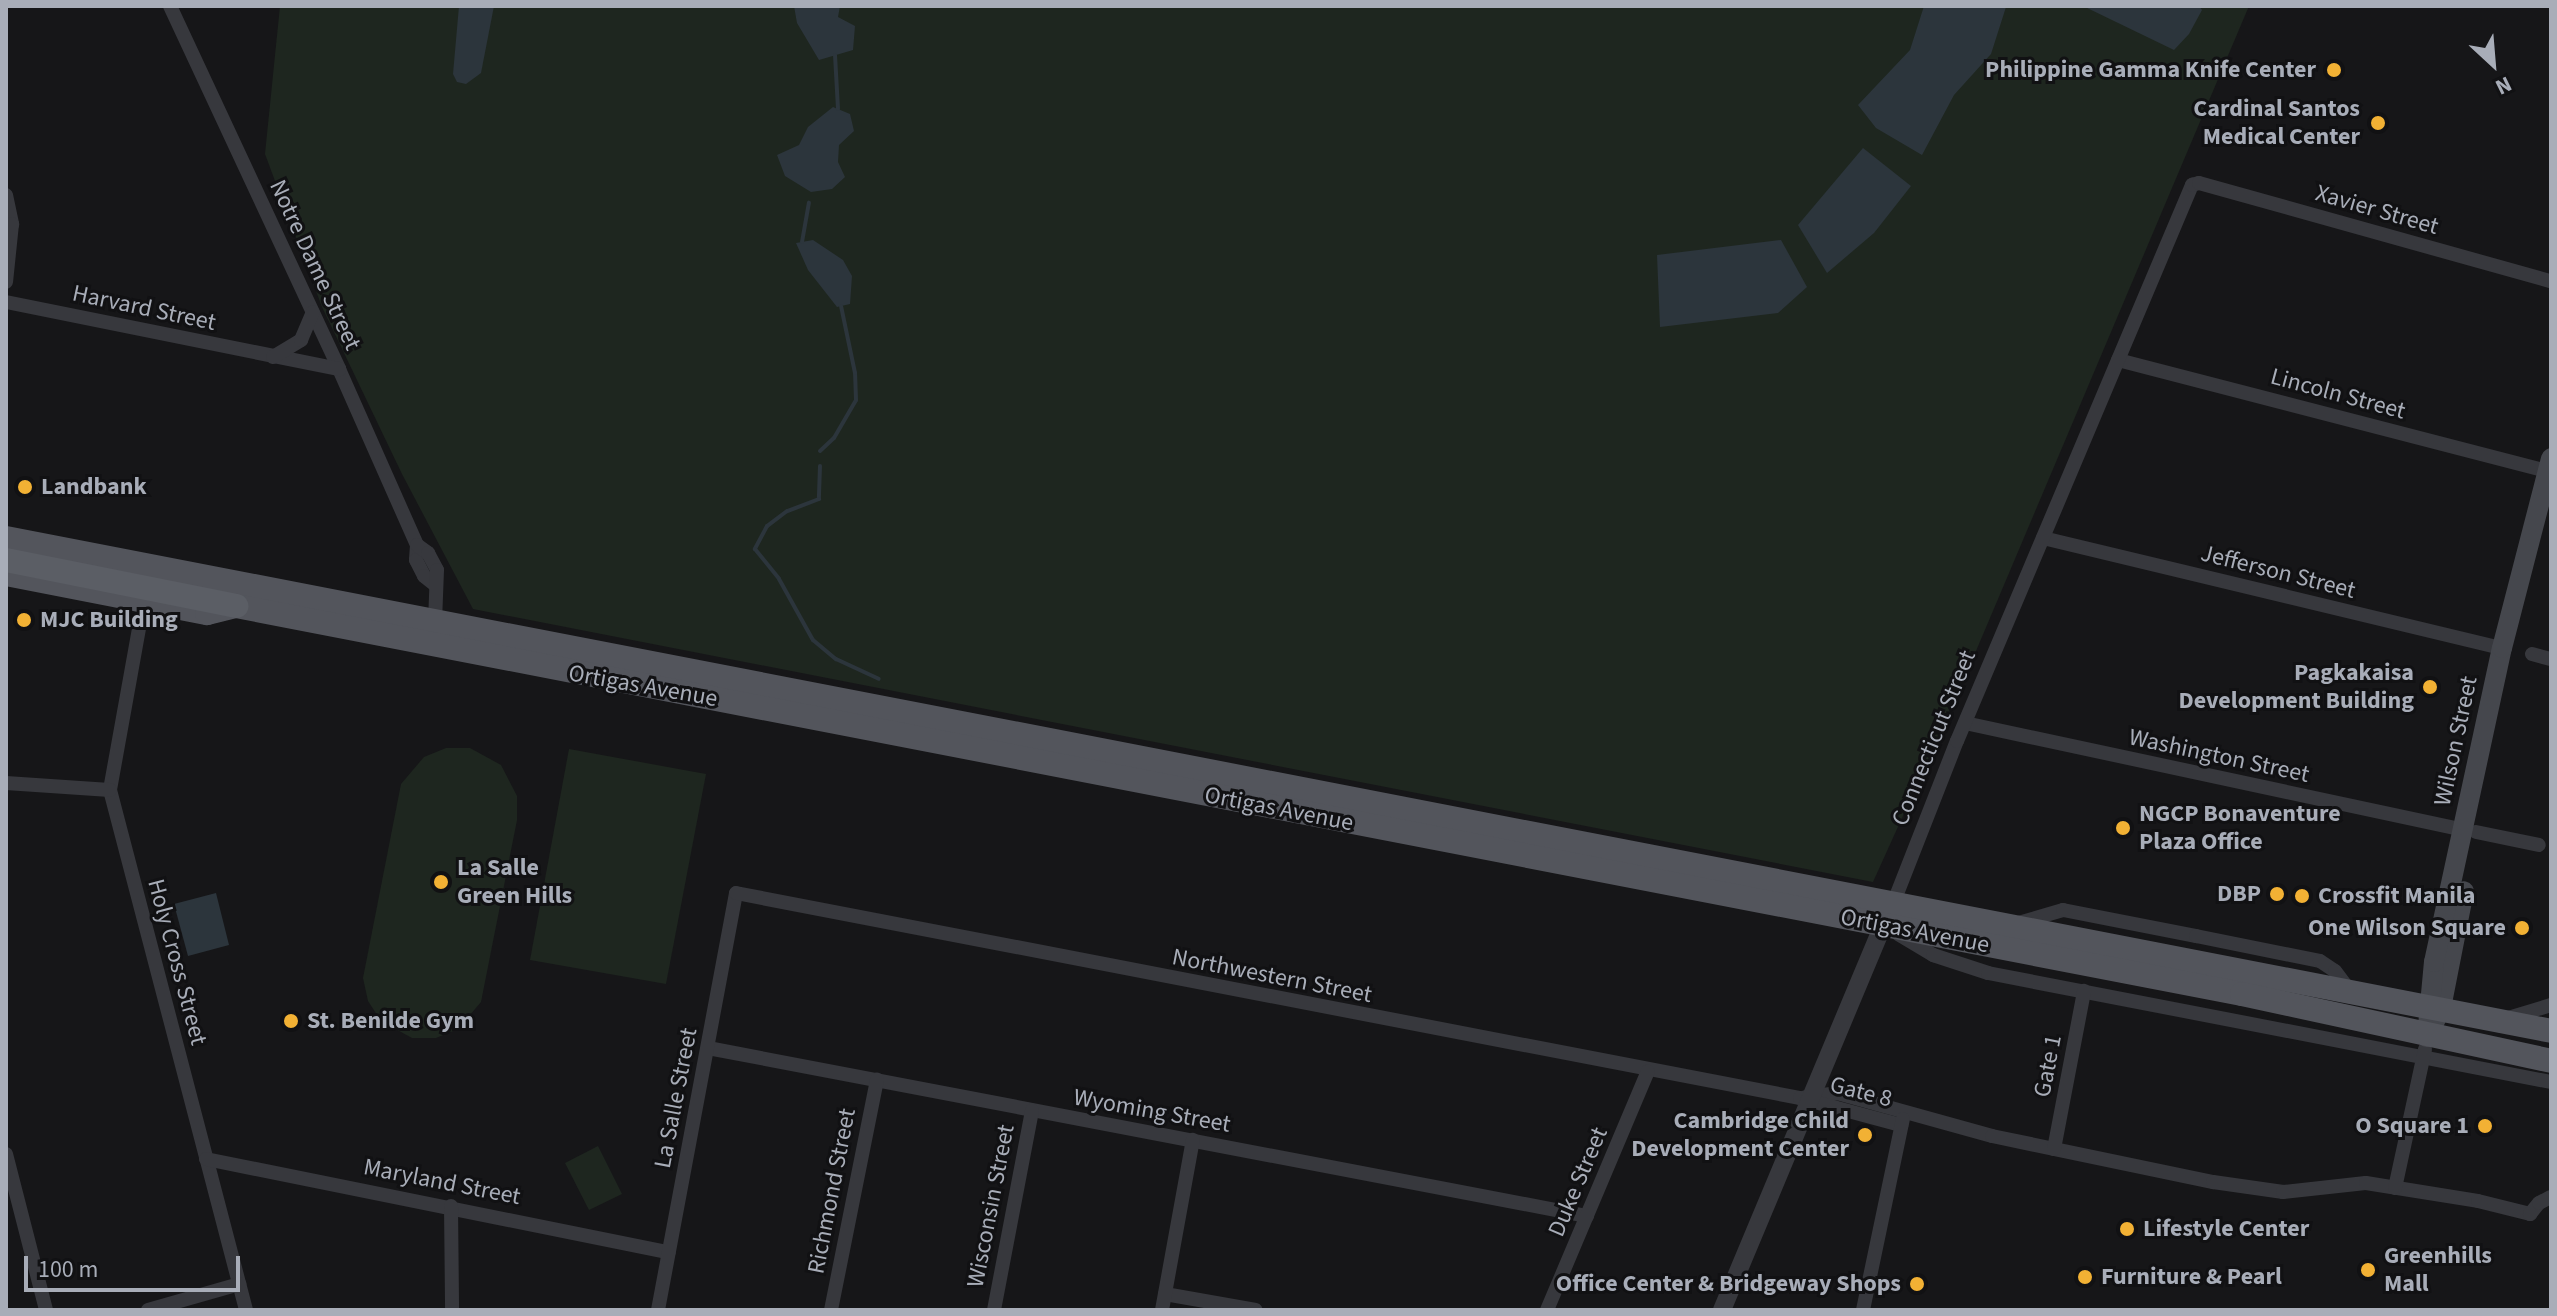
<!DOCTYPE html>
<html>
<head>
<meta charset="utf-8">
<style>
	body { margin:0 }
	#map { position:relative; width:2557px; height:1316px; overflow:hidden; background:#161618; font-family:"Source Sans 3",sans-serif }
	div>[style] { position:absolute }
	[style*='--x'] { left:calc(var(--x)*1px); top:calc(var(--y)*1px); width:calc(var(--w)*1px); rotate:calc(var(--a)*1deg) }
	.green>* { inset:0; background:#1e261f }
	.water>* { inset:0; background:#2c353c }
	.stream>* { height:4px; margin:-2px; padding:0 2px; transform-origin:2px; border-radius:2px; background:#2c353c }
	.minor>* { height:14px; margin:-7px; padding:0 7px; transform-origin:7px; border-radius:7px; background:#37383d }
	.tertiary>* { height:18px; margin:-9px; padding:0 9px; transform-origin:9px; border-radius:9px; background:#37383d }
	.secondary>* { height:20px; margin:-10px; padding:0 10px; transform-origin:10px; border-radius:10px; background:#45474d }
	.primary>* { height:24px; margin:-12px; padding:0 12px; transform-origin:12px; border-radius:12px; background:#53555c }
	.trunk>* { height:24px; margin:-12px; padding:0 12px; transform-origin:12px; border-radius:12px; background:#5b5e65 }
	.dots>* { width:22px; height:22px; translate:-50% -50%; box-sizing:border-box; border:4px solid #111113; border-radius:50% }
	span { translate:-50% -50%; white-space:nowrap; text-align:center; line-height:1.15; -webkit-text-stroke:6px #111113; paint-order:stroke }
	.poi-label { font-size:24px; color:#a8adb8; font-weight:700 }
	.right { translate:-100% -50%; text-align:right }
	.left { translate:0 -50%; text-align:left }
	.street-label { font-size:24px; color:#a8adb8 }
	.frame { position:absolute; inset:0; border:8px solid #a8adb8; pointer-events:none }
	.north { position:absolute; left:2453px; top:24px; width:80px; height:80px; -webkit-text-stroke:6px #111113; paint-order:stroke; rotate:154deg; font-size:22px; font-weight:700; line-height:32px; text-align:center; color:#a8adb8 }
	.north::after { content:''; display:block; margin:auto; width:28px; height:36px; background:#a8adb8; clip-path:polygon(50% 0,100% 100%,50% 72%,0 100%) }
	.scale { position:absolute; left:24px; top:1256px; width:216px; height:36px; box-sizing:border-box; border:4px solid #a8adb8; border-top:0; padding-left:10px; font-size:24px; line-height:28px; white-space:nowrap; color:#a8adb8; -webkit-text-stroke:6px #111113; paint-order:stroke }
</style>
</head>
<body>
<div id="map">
	<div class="green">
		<div style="clip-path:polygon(280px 6px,2249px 6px,1954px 703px,1873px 882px,473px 609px,402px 474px,322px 307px,265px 154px)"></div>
		<div style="clip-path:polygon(446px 748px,470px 748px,501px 765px,517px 796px,517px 820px,481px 1002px,458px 1029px,436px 1038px,412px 1038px,381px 1021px,368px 1001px,363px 978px,401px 784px,424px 757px)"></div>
		<div style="clip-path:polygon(569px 749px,706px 774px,666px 984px,530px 960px)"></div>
		<div style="clip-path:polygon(598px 1146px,622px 1194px,589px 1210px,565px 1163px)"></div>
	</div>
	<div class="water">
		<div style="clip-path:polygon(459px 6px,494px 6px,481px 73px,466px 84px,457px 82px,453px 74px)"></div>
		<div style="clip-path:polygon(794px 6px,840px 6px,838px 17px,855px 26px,853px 50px,819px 60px,797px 23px)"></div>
		<div style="clip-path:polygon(1924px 6px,2006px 7px,1991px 54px,1954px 95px,1922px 155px,1876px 128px,1858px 105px,1910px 50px)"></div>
		<div style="clip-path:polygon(2083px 6px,2199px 6px,2202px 10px,2189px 34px,2174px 50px)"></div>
		<div style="clip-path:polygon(833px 107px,850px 114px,854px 131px,839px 145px,838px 162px,845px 177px,832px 189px,811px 192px,785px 176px,777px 155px,799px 145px,808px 127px)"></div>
		<div style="clip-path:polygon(1863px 148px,1911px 186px,1874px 233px,1827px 273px,1798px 225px)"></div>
		<div style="clip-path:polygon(813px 240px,843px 260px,852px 276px,850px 304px,837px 307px,808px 270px,796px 243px)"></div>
		<div style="clip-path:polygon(1781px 240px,1807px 287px,1778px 313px,1660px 327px,1657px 255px)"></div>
		<div style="clip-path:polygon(216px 893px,229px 945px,188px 956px,174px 904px)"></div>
	</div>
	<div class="stream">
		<div style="--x:835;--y:55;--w:54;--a:86.8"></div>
		<div style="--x:802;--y:242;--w:40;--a:-80"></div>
		<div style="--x:820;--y:451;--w:19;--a:-43"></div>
		<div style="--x:834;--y:438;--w:44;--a:-59.9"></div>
		<div style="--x:856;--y:400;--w:27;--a:-92"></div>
		<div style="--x:855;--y:373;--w:68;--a:-101.8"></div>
		<div style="--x:820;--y:466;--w:33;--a:92"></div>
		<div style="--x:819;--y:499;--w:34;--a:159"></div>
		<div style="--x:787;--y:511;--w:25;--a:143"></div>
		<div style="--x:767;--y:526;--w:26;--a:118"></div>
		<div style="--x:755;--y:549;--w:38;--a:51"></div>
		<div style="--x:779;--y:579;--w:70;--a:60.9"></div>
		<div style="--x:813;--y:640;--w:30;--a:40"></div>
		<div style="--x:836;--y:659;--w:47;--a:24.9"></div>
	</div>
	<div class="minor">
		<div style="--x:170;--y:6;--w:400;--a:65"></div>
		<div style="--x:339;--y:369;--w:193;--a:66.1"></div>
		<div style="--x:417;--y:545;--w:15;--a:94"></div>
		<div style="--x:416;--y:560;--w:18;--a:63"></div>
		<div style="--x:424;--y:576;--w:13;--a:39"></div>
		<div style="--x:6;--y:195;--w:30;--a:78"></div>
		<div style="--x:12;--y:224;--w:58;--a:95.9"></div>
		<div style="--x:6;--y:302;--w:340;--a:11.4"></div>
		<div style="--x:273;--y:357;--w:33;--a:-31"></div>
		<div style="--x:301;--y:340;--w:30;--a:-67"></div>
		<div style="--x:2118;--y:360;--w:442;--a:14.5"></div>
		<div style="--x:2043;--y:538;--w:472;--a:13.5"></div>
		<div style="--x:417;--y:545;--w:14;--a:36"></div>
		<div style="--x:428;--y:553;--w:19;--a:62"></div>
		<div style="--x:437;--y:570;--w:52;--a:92.2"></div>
		<div style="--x:140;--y:623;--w:170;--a:100.2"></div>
		<div style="--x:110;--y:790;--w:537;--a:75.34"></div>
		<div style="--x:2532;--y:654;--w:20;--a:15"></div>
		<div style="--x:1965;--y:723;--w:510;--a:12.1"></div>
		<div style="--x:6;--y:783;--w:104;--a:3.9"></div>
		<div style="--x:2476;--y:832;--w:64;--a:11.7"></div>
		<div style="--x:1893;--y:904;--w:175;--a:-68.6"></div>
		<div style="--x:1957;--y:741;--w:604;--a:-67.09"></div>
		<div style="--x:2192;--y:185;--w:7;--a:-16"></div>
		<div style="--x:2199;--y:183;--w:365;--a:15.6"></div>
		<div style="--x:2015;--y:924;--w:50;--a:-16.3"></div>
		<div style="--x:2063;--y:910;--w:136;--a:11.1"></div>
		<div style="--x:2196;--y:936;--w:126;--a:11.4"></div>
		<div style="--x:2320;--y:961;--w:18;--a:34"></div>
		<div style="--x:2335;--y:971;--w:25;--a:53"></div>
		<div style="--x:1898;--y:934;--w:41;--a:31"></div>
		<div style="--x:1933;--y:955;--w:58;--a:18.1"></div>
		<div style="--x:1988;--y:973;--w:573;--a:10.96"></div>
		<div style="--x:2505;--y:1019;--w:48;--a:-16.9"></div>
		<div style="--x:708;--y:1048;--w:895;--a:10.82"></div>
		<div style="--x:1806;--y:1097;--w:31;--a:-7"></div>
		<div style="--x:1837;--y:1093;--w:161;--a:15.5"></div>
		<div style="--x:1992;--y:1136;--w:226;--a:11.8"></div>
		<div style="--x:2213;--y:1182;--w:71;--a:8.1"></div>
		<div style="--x:2283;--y:1192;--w:83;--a:-6.2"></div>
		<div style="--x:2366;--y:1183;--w:113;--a:9.1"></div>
		<div style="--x:2478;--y:1201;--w:54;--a:14"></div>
		<div style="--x:2530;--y:1214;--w:14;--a:-51"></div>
		<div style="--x:2539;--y:1203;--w:13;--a:-27"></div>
		<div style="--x:2054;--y:1149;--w:161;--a:-79.2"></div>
		<div style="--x:6;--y:1154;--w:161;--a:75.6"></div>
		<div style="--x:206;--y:1159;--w:472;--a:11.4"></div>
		<div style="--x:2395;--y:1188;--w:142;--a:-77.8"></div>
		<div style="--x:451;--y:1206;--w:104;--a:89.4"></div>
		<div style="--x:1165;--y:1294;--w:92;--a:10"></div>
		<div style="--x:148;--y:1310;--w:95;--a:-15.9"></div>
		<div style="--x:658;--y:1310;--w:424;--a:-79.4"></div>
		<div style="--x:736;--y:893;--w:1084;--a:10.91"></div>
		<div style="--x:1800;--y:1098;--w:105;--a:15"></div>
		<div style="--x:831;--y:1310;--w:235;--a:-78.7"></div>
		<div style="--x:994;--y:1310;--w:203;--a:-79.2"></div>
		<div style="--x:1162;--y:1310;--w:173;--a:-79.7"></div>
		<div style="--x:1547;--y:1310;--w:259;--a:-67.1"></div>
		<div style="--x:1863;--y:1310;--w:195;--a:-78.2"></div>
	</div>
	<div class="tertiary">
		<div style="--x:1722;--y:1310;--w:429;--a:-67.3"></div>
	</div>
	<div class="secondary">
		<div style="--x:2434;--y:1023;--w:17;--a:-65"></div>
		<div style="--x:2441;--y:1008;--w:119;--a:-78.9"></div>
		<div style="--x:2427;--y:1037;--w:75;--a:-84.7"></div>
		<div style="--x:2434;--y:962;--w:321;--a:-77.8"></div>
		<div style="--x:2502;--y:648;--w:196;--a:-75.5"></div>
	</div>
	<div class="primary">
		<div style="--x:6;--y:538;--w:2592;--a:10.96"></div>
		<div style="--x:6;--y:574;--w:205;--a:11"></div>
		<div style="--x:207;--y:613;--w:30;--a:-14"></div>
		<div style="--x:236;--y:606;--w:2043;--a:10.95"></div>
		<div style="--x:2242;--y:994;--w:316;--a:12.2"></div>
	</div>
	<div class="trunk">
		<div style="--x:6;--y:560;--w:235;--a:11.3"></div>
	</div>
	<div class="dots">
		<div style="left:2334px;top:70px;background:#f2b134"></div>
		<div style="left:2378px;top:123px;background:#f2b134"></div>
		<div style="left:25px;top:487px;background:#f2b134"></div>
		<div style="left:24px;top:620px;background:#f2b134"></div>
		<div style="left:2430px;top:687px;background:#f2b134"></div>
		<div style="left:2123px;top:828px;background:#f2b134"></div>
		<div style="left:441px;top:882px;background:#f2b134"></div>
		<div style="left:2277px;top:894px;background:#f2b134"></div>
		<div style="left:2302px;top:896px;background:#f2b134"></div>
		<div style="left:2522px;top:928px;background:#f2b134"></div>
		<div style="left:291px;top:1021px;background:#f2b134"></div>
		<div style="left:2485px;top:1126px;background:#f2b134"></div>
		<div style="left:1865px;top:1135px;background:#f2b134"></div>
		<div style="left:2127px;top:1229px;background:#f2b134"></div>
		<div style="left:2368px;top:1270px;background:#f2b134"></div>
		<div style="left:2085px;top:1277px;background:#f2b134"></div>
		<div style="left:1917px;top:1284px;background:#f2b134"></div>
	</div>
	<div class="poi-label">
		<span class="right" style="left:2316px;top:70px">Philippine Gamma Knife Center</span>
		<span class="right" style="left:2360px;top:123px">Cardinal Santos<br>Medical Center</span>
		<span class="left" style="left:41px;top:487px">Landbank</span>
		<span class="left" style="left:40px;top:620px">MJC Building</span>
		<span class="right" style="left:2414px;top:687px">Pagkakaisa<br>Development Building</span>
		<span class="left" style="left:2139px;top:828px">NGCP Bonaventure<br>Plaza Office</span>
		<span class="left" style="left:457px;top:882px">La Salle<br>Green Hills</span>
		<span class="right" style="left:2261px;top:894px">DBP</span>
		<span class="left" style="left:2318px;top:896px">Crossfit Manila</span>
		<span class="right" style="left:2506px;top:928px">One Wilson Square</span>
		<span class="left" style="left:307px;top:1021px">St. Benilde Gym</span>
		<span class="right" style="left:1849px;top:1135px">Cambridge Child<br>Development Center</span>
		<span class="right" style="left:2469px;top:1126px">O Square 1</span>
		<span class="left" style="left:2143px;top:1229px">Lifestyle Center</span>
		<span class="left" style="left:2384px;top:1270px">Greenhills<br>Mall</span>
		<span class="left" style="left:2101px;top:1277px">Furniture &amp; Pearl</span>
		<span class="right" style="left:1901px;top:1284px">Office Center &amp; Bridgeway Shops</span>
	</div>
	<div class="street-label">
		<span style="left:2377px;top:210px;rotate:16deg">Xavier Street</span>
		<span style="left:315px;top:265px;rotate:65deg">Notre Dame Street</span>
		<span style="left:144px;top:308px;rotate:12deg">Harvard Street</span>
		<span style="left:2338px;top:394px;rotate:15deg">Lincoln Street</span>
		<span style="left:2278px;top:572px;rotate:14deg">Jefferson Street</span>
		<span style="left:643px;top:686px;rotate:10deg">Ortigas Avenue</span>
		<span style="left:1934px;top:738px;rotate:-68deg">Connecticut Street</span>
		<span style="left:2456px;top:741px;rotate:-78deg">Wilson Street</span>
		<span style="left:2219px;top:756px;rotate:12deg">Washington Street</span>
		<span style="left:1279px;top:809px;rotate:11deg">Ortigas Avenue</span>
		<span style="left:1915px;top:931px;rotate:11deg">Ortigas Avenue</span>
		<span style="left:177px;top:962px;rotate:75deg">Holy Cross Street</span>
		<span style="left:1272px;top:976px;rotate:11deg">Northwestern Street</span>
		<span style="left:2048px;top:1066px;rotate:-79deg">Gate 1</span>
		<span style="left:1861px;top:1092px;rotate:14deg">Gate 8</span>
		<span style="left:676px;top:1098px;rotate:-79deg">La Salle Street</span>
		<span style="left:1152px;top:1111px;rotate:10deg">Wyoming Street</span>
		<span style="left:442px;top:1182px;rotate:11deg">Maryland Street</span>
		<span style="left:1578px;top:1182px;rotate:-67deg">Duke Street</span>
		<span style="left:832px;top:1191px;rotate:-79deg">Richmond Street</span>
		<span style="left:991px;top:1206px;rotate:-79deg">Wisconsin Street</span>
	</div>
	<div class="frame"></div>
	<div class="north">N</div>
	<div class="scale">100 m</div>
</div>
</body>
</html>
